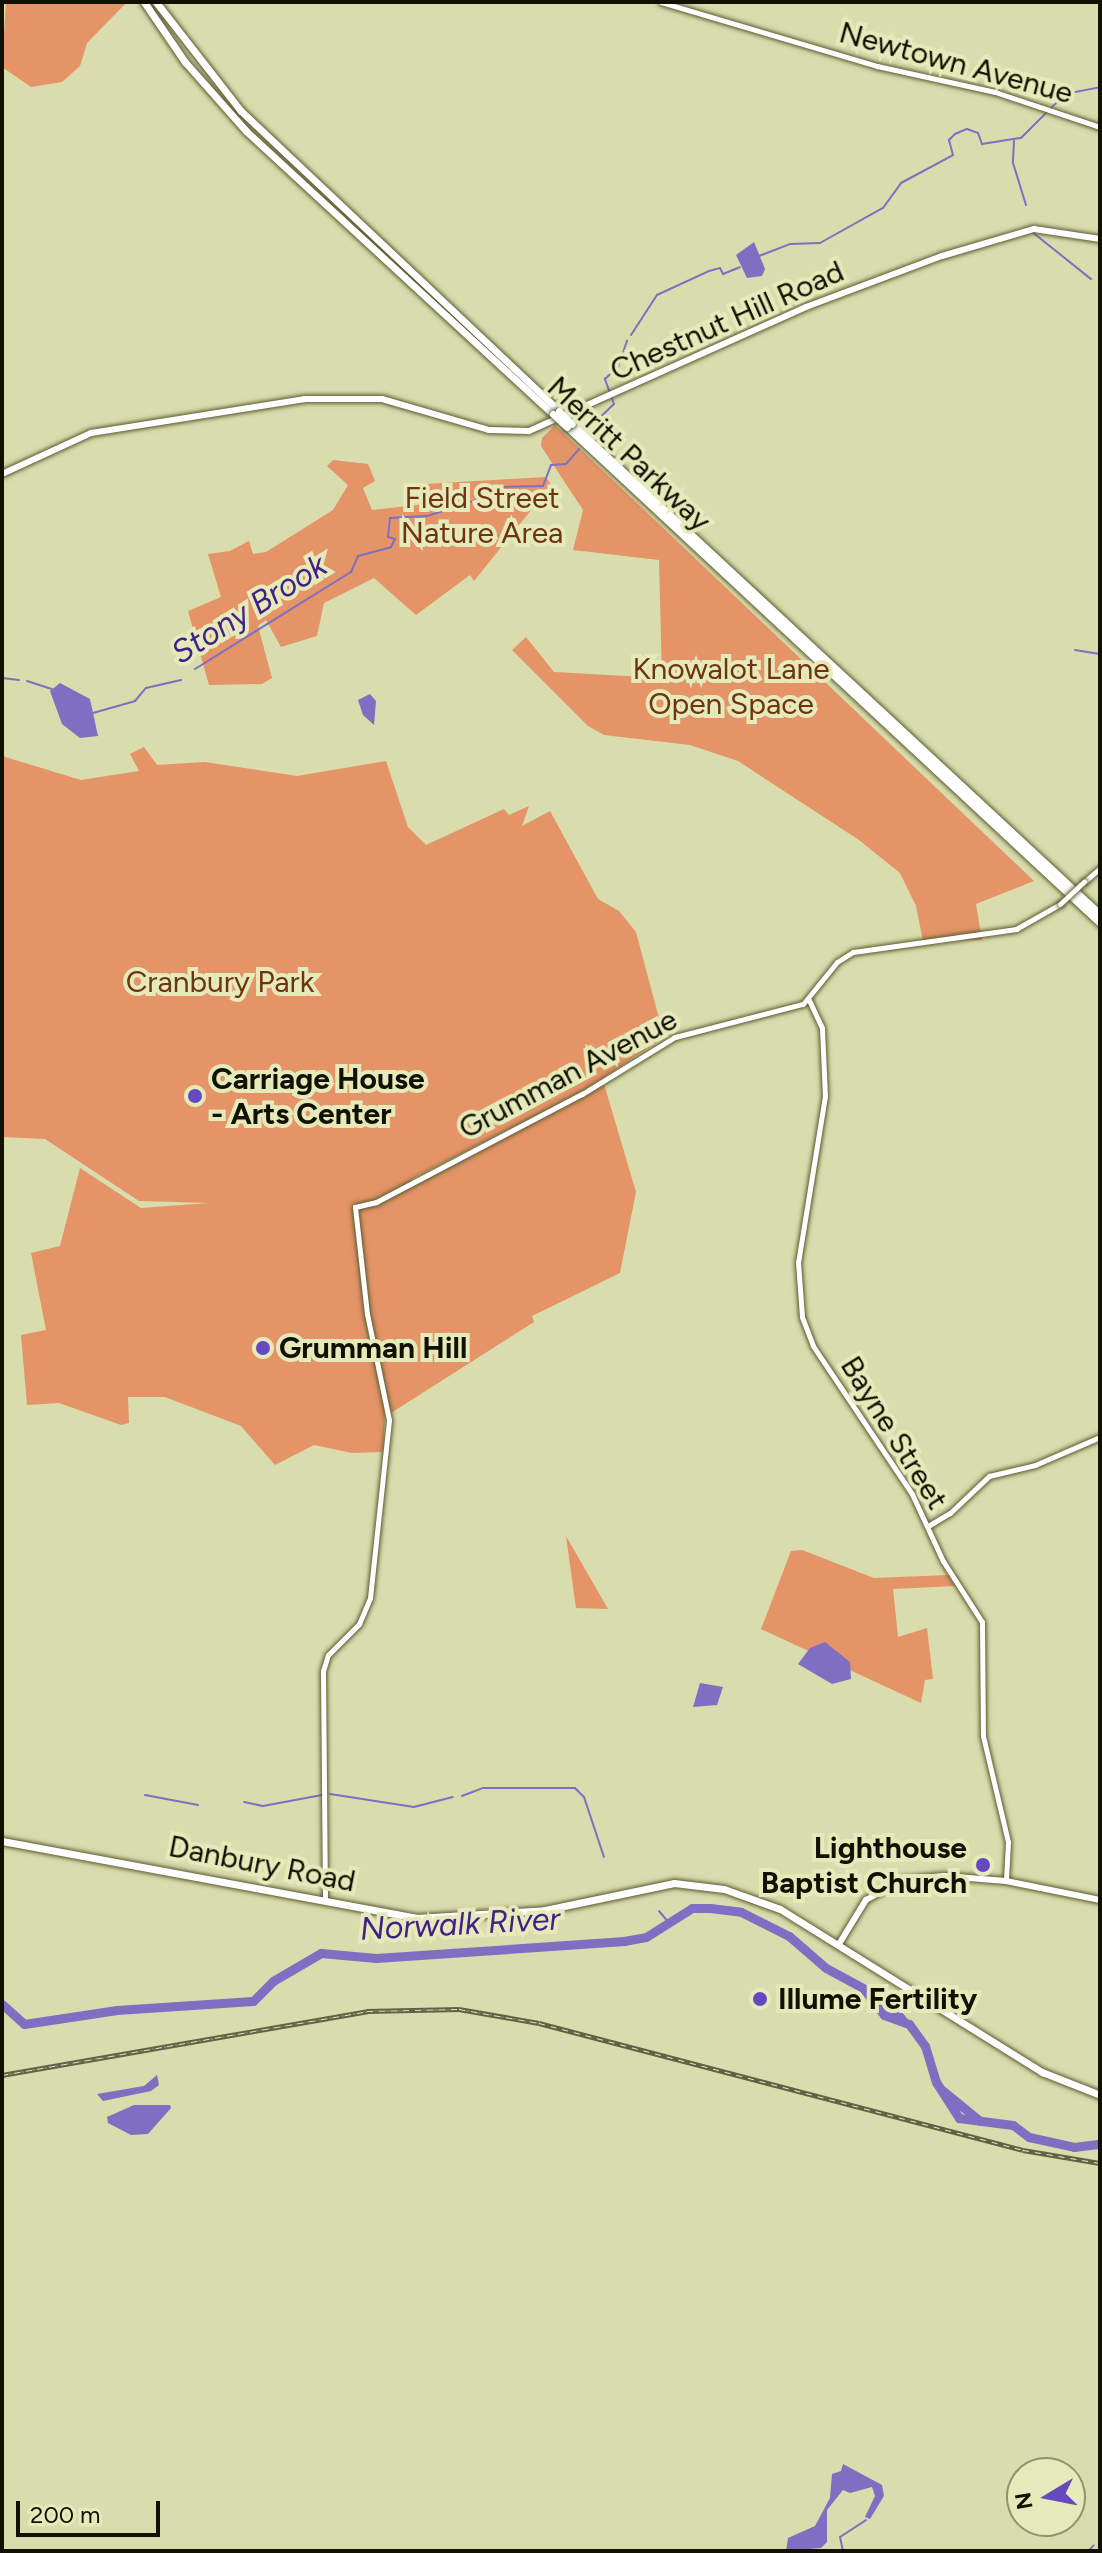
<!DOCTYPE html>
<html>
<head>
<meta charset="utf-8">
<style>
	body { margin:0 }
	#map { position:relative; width:1102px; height:2553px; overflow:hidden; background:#d9dcac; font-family:Figtree,sans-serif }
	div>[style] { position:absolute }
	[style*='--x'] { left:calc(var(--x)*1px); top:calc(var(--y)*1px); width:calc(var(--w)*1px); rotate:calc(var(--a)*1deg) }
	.green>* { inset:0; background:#e49467 }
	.water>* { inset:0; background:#7e6fc3 }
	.stream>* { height:2px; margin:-1px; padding:0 1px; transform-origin:1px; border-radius:1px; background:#7e6fc3 }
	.river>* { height:9px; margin:-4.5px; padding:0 4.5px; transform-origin:4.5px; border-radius:4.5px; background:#7e6fc3 }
	.roads { filter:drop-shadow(0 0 2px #5a5b30) drop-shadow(0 0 2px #5a5b30) }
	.minor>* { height:5px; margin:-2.5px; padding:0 2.5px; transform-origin:2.5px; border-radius:2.5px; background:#fff }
	.major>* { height:6px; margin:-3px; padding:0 3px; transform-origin:3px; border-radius:3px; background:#fff }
	.highway>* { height:7px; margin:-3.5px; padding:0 3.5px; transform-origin:3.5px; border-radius:3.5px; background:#fff }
	.rail>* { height:5px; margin-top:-2.5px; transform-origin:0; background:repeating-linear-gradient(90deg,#e6e9b9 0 6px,#606246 0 12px); box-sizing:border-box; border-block:2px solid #606246 }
	.bridges { filter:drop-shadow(0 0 2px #5a5b30) drop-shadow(0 0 2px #5a5b30) }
	.minor-bridge>* { height:5px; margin:-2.5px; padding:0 2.5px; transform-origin:2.5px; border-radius:2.5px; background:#fff }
	.highway-bridge>* { height:7px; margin:-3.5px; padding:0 3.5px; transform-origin:3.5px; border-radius:3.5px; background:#fff }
	.dots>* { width:22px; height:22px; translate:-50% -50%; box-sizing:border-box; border:4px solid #e6e9b9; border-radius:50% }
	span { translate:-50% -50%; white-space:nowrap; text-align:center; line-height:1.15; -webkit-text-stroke:8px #e6e9b9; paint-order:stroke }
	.street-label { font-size:30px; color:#111102 }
	.park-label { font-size:30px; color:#6d350f }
	.poi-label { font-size:30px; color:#111102; font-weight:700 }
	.left { translate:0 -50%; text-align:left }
	.right { translate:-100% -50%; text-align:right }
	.water-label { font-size:32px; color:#402286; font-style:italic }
	.frame { position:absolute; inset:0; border:4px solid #111102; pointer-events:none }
	.north { position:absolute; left:1006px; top:2457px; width:80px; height:80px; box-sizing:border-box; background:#e6e9b9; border:2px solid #919370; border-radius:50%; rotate:260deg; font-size:22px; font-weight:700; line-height:32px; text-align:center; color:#111102 }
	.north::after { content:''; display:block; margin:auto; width:28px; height:36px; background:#6648c0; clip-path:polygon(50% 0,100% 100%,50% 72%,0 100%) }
	.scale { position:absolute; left:16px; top:2501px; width:144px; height:36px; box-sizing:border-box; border:4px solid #111102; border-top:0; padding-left:10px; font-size:24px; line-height:28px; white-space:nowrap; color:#111102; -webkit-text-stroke:6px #e6e9b9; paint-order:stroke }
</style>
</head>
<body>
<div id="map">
	<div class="green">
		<div style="clip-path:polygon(127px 2px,87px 43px,80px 66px,62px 82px,31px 87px,2px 67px,6px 3px)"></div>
		<div style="clip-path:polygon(555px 425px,1034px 881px,976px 904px,982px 940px,923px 941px,916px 906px,900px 873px,859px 840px,738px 761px,690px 745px,604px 735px,588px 726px,512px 650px,526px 637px,554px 672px,662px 678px,659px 560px,573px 550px,583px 510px,541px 446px,542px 438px)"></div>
		<div style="clip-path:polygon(333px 460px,368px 464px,375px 481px,363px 488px,372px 510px,435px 503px,426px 484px,546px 477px,560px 499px,536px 504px,474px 581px,470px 575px,416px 615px,374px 578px,324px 603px,317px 636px,281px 647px,266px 620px,258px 626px,272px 678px,262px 684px,209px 685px,188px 611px,221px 597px,208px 554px,230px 551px,249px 541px,253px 554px,266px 552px,333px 510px,348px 485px,327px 466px)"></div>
		<div style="clip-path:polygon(144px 747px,157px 765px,205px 762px,297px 776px,386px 761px,408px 827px,426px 845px,504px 809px,509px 815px,529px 806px,522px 826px,550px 811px,598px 899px,619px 911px,636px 932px,664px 1037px,587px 1089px,412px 1179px,412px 1183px,604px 1084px,636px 1192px,620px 1273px,532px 1316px,534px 1322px,391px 1413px,364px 1312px,385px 1411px,383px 1452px,352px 1453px,314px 1445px,275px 1465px,241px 1426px,165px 1397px,128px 1397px,129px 1423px,121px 1425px,59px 1403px,27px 1405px,21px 1335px,46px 1330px,31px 1253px,60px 1246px,80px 1168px,141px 1208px,209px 1203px,139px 1201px,45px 1139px,2px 1137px,2px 756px,81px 780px,139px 771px,130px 754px)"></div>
		<div style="clip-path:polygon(566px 1536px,608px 1609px,576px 1608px)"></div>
		<div style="clip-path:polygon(802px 1550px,874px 1578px,948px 1575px,955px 1586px,893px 1589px,898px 1637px,927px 1628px,933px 1679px,925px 1680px,921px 1703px,761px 1629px,791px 1551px)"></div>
	</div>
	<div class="water">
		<div style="clip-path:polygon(754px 242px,765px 269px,762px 276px,747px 278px,736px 255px)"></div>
		<div style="clip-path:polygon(60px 683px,90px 699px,98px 736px,80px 738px,62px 724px,50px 691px)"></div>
		<div style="clip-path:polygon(370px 694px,376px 701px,374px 725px,363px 715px,358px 700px)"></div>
		<div style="clip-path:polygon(825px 1642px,850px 1662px,851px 1679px,832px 1684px,798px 1664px,810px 1648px)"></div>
		<div style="clip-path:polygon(700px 1683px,723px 1687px,717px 1705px,693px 1707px)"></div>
		<div style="clip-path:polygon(157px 2075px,159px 2085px,151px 2091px,103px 2101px,97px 2094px,144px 2086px)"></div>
		<div style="clip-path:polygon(134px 2105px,170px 2105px,171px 2108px,148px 2134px,131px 2135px,108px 2123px,107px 2117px)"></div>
		<div style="clip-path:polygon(843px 2464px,882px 2485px,884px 2496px,870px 2519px,865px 2517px,875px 2496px,872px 2487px,850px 2493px,843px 2490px,827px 2510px,827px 2542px,821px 2548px,786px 2551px,788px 2538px,815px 2526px,830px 2498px,832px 2474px,841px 2471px)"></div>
	</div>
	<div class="stream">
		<div style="--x:1014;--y:141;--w:22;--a:93"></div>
		<div style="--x:1013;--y:163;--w:44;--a:72.8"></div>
		<div style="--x:1031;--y:231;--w:77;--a:38.7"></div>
		<div style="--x:759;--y:256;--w:33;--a:-21"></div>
		<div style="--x:790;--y:244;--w:30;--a:-2"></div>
		<div style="--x:820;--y:243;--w:72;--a:-29.1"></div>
		<div style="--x:883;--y:208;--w:31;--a:-54"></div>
		<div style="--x:901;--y:183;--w:59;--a:-28.3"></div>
		<div style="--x:953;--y:155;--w:16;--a:-105"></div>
		<div style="--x:949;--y:140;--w:8;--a:-45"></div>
		<div style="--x:955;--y:134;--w:13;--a:-23"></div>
		<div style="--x:967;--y:129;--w:12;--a:20"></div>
		<div style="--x:978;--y:133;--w:12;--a:70"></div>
		<div style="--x:982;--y:144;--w:39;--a:-9"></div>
		<div style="--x:1021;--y:138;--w:62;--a:-45"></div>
		<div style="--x:1065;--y:94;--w:36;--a:-11"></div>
		<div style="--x:631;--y:335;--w:48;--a:-57"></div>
		<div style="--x:657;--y:295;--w:57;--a:-24.8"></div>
		<div style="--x:709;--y:271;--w:11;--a:-15"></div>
		<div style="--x:720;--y:268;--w:7;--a:63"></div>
		<div style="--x:723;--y:274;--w:18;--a:-22"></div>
		<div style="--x:587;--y:430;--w:37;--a:-44"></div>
		<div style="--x:614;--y:404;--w:27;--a:-110"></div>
		<div style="--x:605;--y:379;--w:18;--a:-43"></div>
		<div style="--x:618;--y:367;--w:28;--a:-71"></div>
		<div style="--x:1075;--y:650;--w:25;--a:9"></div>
		<div style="--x:195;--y:669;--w:184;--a:-31.9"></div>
		<div style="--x:351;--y:572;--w:17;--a:-66"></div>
		<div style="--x:358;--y:556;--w:34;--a:-15"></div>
		<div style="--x:391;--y:547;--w:9;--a:-63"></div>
		<div style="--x:395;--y:539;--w:7;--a:-164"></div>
		<div style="--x:388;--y:537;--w:19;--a:-84"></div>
		<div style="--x:390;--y:518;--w:37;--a:-3"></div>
		<div style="--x:427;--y:516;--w:59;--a:-17.8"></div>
		<div style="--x:483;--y:498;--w:19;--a:-36"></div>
		<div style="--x:498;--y:487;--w:45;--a:-1.3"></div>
		<div style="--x:543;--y:486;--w:22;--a:-69"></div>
		<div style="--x:551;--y:465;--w:15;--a:-4"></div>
		<div style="--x:566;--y:464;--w:20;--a:-49"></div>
		<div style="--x:2;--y:678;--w:17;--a:7"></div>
		<div style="--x:27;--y:681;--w:26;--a:18"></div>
		<div style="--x:93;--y:713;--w:44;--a:-15.9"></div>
		<div style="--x:135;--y:701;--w:17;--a:-50"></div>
		<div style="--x:146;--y:688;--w:36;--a:-13"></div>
		<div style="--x:330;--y:1794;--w:85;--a:8.8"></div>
		<div style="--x:414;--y:1807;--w:40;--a:-14.4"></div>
		<div style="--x:145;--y:1795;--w:54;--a:10.7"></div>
		<div style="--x:462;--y:1796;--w:22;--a:-21"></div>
		<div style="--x:483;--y:1788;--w:92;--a:0"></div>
		<div style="--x:575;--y:1788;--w:13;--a:45"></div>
		<div style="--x:584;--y:1797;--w:63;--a:71.6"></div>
		<div style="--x:244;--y:1802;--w:19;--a:12"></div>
		<div style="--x:263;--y:1806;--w:60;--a:-10.6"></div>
		<div style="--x:659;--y:1911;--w:16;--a:50"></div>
		<div style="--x:1099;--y:2542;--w:1;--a:-45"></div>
		<div style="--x:843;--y:2551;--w:14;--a:-102"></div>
		<div style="--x:840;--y:2537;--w:31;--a:-33"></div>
		<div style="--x:1088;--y:2551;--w:8;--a:-45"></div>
	</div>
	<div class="river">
		<div style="--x:865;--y:1991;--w:19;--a:16"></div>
		<div style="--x:883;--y:1996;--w:33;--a:51"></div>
		<div style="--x:2;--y:2004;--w:30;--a:42"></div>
		<div style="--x:24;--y:2024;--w:94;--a:-8.6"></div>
		<div style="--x:117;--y:2010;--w:136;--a:-3.8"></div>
		<div style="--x:253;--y:2001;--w:28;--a:-45"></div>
		<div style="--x:273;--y:1981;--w:56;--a:-30.3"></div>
		<div style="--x:321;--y:1953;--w:55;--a:5.2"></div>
		<div style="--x:376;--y:1958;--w:249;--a:-3.9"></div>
		<div style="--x:624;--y:1941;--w:22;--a:-10"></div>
		<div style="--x:646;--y:1937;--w:54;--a:-32.2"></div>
		<div style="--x:692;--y:1908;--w:18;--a:0"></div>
		<div style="--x:710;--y:1908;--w:31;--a:7"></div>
		<div style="--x:741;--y:1912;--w:54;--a:26.6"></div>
		<div style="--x:789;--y:1936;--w:49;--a:40.9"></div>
		<div style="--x:826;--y:1968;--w:42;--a:28.4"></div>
		<div style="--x:863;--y:1988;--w:34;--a:52"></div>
		<div style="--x:884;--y:2015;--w:27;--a:20"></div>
		<div style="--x:909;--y:2024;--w:27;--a:54"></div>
		<div style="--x:925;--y:2046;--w:38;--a:73"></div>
		<div style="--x:936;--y:2082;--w:43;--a:57.4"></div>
		<div style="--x:959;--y:2118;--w:54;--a:7.4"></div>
		<div style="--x:1013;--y:2125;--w:20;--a:37"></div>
		<div style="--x:1029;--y:2137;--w:46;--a:12.5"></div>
		<div style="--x:1074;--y:2147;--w:26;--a:-7"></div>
		<div style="--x:942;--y:2090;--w:49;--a:39.2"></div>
	</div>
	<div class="roads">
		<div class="minor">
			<div style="--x:661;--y:2;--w:225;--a:16.5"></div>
			<div style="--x:877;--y:66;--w:121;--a:12.4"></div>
			<div style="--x:995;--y:92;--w:111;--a:18.4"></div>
			<div style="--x:1084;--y:882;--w:21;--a:-41"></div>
			<div style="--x:809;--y:1000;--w:31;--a:65"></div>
			<div style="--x:822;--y:1028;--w:68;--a:87.5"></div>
			<div style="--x:825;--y:1096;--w:168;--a:99.2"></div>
			<div style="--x:798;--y:1262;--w:55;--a:85.8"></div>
			<div style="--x:802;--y:1317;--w:31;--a:69"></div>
			<div style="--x:813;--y:1346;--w:178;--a:56.2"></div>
			<div style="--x:912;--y:1494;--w:74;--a:65.2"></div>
			<div style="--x:943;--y:1561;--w:72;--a:57.4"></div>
			<div style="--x:982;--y:1622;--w:114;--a:89.5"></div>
			<div style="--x:983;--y:1736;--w:109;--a:76.7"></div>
			<div style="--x:1008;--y:1842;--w:39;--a:93"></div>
			<div style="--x:928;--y:1526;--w:26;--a:-31"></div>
			<div style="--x:950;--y:1513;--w:54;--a:-43.5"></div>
			<div style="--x:989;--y:1476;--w:47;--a:-13.4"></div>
			<div style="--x:1035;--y:1465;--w:71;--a:-23.3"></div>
			<div style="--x:325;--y:1899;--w:228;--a:-90.5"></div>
			<div style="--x:323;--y:1671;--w:17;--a:-73"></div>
			<div style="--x:328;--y:1655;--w:44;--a:-45"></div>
			<div style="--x:359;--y:1624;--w:28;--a:-67"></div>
			<div style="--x:370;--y:1598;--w:179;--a:-83.9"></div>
			<div style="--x:389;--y:1420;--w:108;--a:-101.7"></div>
			<div style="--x:367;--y:1314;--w:108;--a:-96.4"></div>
			<div style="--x:355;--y:1207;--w:22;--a:-13"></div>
			<div style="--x:376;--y:1202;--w:233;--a:-27.7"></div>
			<div style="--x:582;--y:1094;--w:109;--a:-31.5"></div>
			<div style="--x:675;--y:1037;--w:132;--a:-14.5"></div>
			<div style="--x:803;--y:1004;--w:54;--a:-51"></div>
			<div style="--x:837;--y:962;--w:19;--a:-32"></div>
			<div style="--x:853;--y:952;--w:165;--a:-8"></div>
			<div style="--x:1016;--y:929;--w:51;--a:-29.6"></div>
		</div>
		<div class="major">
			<div style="--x:2;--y:474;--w:98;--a:-24.7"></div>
			<div style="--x:91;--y:433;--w:217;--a:-9"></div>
			<div style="--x:305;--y:399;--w:77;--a:0"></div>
			<div style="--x:382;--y:399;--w:111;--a:16.2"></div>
			<div style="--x:489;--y:430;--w:40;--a:1.4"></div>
			<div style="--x:529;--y:431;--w:303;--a:-24.1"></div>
			<div style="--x:806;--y:307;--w:145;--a:-20.6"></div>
			<div style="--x:942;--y:256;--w:96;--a:-16.4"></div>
			<div style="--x:1034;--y:229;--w:67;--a:8.6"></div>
			<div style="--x:839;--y:1944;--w:52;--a:-58.5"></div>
			<div style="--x:866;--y:1900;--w:41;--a:-29.1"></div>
			<div style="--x:902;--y:1880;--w:42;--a:-5.4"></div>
			<div style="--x:944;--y:1876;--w:62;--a:4.6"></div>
			<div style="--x:1006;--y:1881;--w:96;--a:11.4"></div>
		</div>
		<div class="highway">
			<div style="--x:144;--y:2;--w:73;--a:55.7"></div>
			<div style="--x:185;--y:62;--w:92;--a:48.5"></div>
			<div style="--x:246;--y:131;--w:418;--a:42.7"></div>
			<div style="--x:156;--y:2;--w:138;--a:52.1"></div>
			<div style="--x:241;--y:111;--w:437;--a:43.3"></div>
			<div style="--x:572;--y:424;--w:720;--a:42.86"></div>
			<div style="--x:567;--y:427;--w:728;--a:42.94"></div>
			<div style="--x:2;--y:1841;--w:421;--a:10.5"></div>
			<div style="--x:416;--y:1918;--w:129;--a:-3.5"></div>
			<div style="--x:545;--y:1910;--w:132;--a:-11.8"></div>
			<div style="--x:674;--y:1883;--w:50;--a:6.8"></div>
			<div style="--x:724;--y:1889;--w:59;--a:19.7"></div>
			<div style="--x:780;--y:1909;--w:309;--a:31.9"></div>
			<div style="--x:1042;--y:2072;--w:62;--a:21.6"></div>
		</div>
	</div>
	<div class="rail">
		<div style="--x:2;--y:2075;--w:371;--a:-9.9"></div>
		<div style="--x:367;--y:2011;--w:92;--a:-1.2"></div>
		<div style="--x:459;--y:2009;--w:81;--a:9.9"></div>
		<div style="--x:539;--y:2023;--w:500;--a:14.7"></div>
		<div style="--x:1023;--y:2150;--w:78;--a:9.6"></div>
	</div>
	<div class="bridges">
		<div class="minor-bridge">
			<div style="--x:1060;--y:904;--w:33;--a:-43"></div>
		</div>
		<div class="highway-bridge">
			<div style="--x:559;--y:411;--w:18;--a:45"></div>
			<div style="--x:553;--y:414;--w:19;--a:43"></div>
		</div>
	</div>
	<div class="dots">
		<div style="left:195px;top:1096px;background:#6648c0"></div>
		<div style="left:263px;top:1348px;background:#6648c0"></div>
		<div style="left:983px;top:1865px;background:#6648c0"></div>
		<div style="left:760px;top:1999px;background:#6648c0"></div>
	</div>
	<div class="street-label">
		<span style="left:956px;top:63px;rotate:15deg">Newtown Avenue</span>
		<span style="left:727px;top:321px;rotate:-24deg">Chestnut Hill Road</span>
		<span style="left:629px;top:454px;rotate:43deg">Merritt Parkway</span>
		<span style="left:568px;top:1074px;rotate:-28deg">Grumman Avenue</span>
		<span style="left:894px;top:1433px;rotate:58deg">Bayne Street</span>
		<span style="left:262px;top:1864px;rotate:11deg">Danbury Road</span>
	</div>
	<div class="park-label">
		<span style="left:482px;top:515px">Field Street<br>Nature Area</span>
		<span style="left:731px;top:686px">Knowalot Lane<br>Open Space</span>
		<span style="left:220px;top:982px">Cranbury Park</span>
	</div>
	<div class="poi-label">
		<span class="left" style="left:211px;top:1096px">Carriage House<br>- Arts Center</span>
		<span class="left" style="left:279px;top:1348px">Grumman Hill</span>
		<span class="right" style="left:967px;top:1865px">Lighthouse<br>Baptist Church</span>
		<span class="left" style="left:778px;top:1999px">Illume Fertility</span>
	</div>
	<div class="water-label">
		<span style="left:249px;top:609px;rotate:-32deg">Stony Brook</span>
		<span style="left:460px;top:1924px;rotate:-3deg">Norwalk River</span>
	</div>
	<div class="frame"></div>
	<div class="north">N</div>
	<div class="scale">200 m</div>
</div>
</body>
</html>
